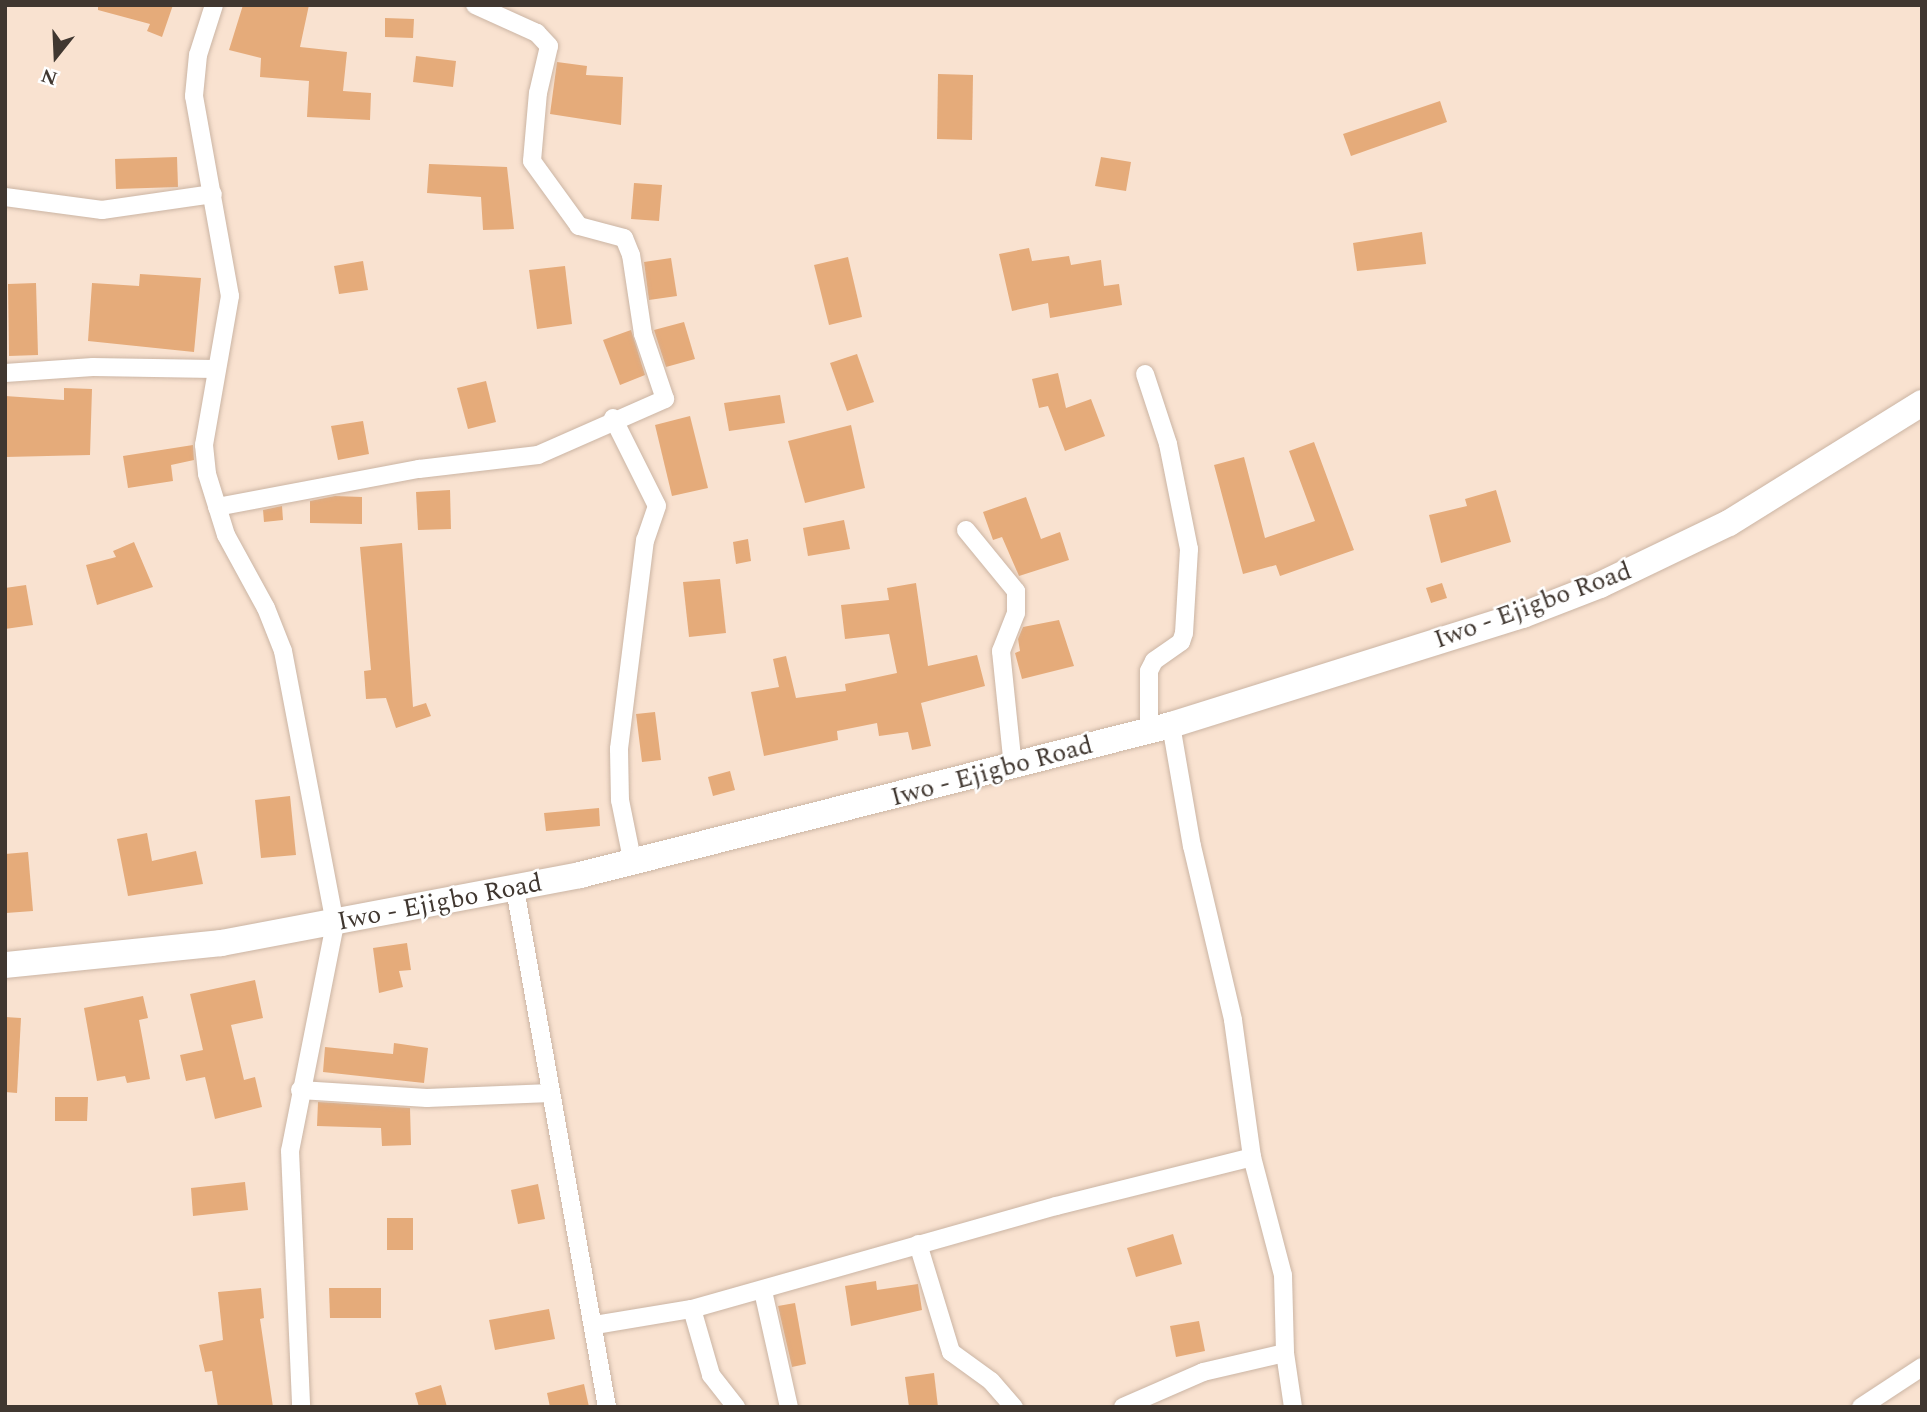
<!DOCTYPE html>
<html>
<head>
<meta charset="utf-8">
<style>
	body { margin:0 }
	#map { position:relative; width:1927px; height:1412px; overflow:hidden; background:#f9e2d0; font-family:Spectral,serif }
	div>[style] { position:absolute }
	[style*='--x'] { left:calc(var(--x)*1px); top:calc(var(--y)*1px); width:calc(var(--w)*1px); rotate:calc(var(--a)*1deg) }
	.building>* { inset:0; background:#e5ab7a }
	.roads { filter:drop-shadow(0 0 2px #cbb5a4) drop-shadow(0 0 2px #cbb5a4) }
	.minor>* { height:18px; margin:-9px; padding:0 9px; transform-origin:9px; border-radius:9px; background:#fff }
	.secondary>* { height:26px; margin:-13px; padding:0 13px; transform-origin:13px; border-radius:13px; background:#fff }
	span { translate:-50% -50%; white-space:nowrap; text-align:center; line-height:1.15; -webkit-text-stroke:5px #fff; paint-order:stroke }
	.street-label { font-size:26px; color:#403730 }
	.frame { position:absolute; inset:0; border:7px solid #403730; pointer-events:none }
	.north { position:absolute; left:21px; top:21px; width:70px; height:70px; -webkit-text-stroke:5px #fff; paint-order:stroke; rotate:198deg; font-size:19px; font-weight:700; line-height:28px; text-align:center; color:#403730 }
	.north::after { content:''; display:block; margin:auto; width:24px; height:32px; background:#403730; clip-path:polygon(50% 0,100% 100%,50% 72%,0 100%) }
</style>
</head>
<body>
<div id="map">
	<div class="building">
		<div style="clip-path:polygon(98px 5px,173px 5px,162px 37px,147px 31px,150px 24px,98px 10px)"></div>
		<div style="clip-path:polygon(243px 5px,309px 5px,300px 47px,347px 52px,343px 91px,371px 93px,370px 120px,307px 117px,309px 81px,260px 77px,261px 58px,229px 50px)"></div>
		<div style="clip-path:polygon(385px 18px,414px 19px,413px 38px,385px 37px)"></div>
		<div style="clip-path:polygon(416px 56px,456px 61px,453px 87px,413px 82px)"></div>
		<div style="clip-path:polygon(557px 62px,587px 66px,586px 75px,623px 77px,621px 125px,550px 114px)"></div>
		<div style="clip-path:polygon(938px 74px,973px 75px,972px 140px,937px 139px)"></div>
		<div style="clip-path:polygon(1440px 101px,1447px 122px,1351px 156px,1343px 134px)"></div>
		<div style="clip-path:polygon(177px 157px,178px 187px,116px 189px,115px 159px)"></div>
		<div style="clip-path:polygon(1101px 157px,1131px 162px,1126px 191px,1095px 186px)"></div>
		<div style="clip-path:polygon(429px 164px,507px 167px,514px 229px,483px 230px,481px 197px,427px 193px)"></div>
		<div style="clip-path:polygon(634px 183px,662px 185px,659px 221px,631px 219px)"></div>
		<div style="clip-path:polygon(1422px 232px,1426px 264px,1357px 271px,1353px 243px)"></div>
		<div style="clip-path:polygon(1029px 248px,1032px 261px,1069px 256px,1071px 265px,1101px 260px,1104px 286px,1119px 284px,1122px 305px,1050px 318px,1048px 303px,1012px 311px,999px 254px)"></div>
		<div style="clip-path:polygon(848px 257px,862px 317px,829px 325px,814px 265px)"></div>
		<div style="clip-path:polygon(671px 258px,677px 296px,649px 300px,644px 262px)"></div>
		<div style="clip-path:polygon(363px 261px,368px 290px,339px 294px,334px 266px)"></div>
		<div style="clip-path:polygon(565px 266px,572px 324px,537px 329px,529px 270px)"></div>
		<div style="clip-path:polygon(140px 274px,201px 278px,194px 352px,88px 341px,92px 283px,139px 286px)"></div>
		<div style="clip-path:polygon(36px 283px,38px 355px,9px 356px,8px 284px)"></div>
		<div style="clip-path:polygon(684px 322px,695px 359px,666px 367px,654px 330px)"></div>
		<div style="clip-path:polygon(631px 330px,645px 375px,620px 385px,603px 340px)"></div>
		<div style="clip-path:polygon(857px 354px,874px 402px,847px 411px,830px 363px)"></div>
		<div style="clip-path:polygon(1058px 373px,1066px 408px,1091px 399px,1105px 436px,1065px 451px,1048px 406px,1039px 408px,1032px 379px)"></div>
		<div style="clip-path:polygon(486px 381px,496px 422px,468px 429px,457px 388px)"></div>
		<div style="clip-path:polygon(64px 388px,92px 389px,90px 455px,5px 457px,5px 396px,64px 400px)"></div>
		<div style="clip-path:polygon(780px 395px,785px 423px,729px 431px,724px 403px)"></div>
		<div style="clip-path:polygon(690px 416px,708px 488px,672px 496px,655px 425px)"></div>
		<div style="clip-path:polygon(363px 421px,369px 454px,338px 460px,331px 426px)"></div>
		<div style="clip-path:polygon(851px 425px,865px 488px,805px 503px,788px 441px)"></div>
		<div style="clip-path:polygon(1314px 442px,1354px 550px,1280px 576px,1276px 565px,1243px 574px,1214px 465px,1244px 457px,1265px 538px,1315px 521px,1289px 451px)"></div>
		<div style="clip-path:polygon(193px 445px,194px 460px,171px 465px,173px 481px,128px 488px,123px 456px)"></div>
		<div style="clip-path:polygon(450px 490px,451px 529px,418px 530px,416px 492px)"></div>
		<div style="clip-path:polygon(1496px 490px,1511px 542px,1441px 563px,1429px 515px,1467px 506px,1465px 499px)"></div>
		<div style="clip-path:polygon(335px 496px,362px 497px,362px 524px,310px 523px,310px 501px)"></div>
		<div style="clip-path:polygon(1026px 497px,1041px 539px,1060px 532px,1069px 560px,1019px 576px,1002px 537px,993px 540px,983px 512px)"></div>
		<div style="clip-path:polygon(282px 506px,283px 520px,264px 522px,263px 510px)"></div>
		<div style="clip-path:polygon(844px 520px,850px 549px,808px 556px,803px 528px)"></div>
		<div style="clip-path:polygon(748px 539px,751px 561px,736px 564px,733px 542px)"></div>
		<div style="clip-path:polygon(134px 542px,153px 587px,97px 605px,86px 565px,116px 557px,113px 551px)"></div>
		<div style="clip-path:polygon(402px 543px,413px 707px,426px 703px,431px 716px,396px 728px,386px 698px,366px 699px,364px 671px,371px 670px,360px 547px)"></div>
		<div style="clip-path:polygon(720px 579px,726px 633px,689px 637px,683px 582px)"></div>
		<div style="clip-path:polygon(916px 583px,928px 666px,977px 655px,985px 686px,921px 703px,931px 746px,912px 750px,908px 732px,879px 736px,877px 723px,837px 731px,838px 740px,764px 756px,751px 692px,779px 687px,773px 659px,786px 656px,796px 698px,846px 691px,845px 684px,897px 673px,889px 634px,845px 639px,841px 605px,889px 600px,887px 588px)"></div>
		<div style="clip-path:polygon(1442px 583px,1447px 598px,1431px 603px,1426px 588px)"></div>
		<div style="clip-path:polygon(26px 585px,33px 625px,5px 629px,5px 588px)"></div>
		<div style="clip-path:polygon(1059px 620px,1074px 666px,1022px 679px,1015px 653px,1020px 651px,1018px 639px,1023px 627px)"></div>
		<div style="clip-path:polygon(655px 712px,661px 760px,642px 762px,636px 714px)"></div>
		<div style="clip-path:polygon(730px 771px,735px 790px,713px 796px,708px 777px)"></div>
		<div style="clip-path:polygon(290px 796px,296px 855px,261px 858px,255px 800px)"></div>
		<div style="clip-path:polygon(599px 808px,600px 826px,546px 831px,544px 813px)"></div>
		<div style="clip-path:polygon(147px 833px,152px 861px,196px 851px,203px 884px,128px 896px,117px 839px)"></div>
		<div style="clip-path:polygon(28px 852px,33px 911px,6px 913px,5px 854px)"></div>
		<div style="clip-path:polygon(407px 943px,411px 970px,399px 971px,403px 987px,379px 993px,373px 948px)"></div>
		<div style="clip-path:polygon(255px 980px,263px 1018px,231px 1025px,244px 1080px,255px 1077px,262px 1107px,215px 1119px,205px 1077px,186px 1081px,180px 1055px,203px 1050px,190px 994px)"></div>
		<div style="clip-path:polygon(143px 996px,148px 1018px,139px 1020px,150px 1079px,127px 1083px,125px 1076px,97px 1081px,84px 1008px)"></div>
		<div style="clip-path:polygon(5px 1017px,21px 1018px,17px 1093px,5px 1092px)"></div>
		<div style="clip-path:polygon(394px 1043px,428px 1048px,424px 1083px,323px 1072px,325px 1047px,393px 1054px)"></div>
		<div style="clip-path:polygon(55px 1097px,88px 1097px,87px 1121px,55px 1121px)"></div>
		<div style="clip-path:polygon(318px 1102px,410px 1108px,411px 1145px,382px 1146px,381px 1128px,317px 1126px)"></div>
		<div style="clip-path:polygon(245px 1182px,248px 1210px,193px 1216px,191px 1188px)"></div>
		<div style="clip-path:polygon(538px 1184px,545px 1219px,518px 1224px,511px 1190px)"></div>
		<div style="clip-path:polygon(387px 1218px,413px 1218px,413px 1250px,387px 1250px)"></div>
		<div style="clip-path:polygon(1173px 1234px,1182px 1264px,1136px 1277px,1127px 1248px)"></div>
		<div style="clip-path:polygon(876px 1281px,877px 1290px,918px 1284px,922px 1310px,851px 1326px,845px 1286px)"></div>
		<div style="clip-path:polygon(261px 1288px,264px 1318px,260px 1319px,273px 1407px,218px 1407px,212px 1371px,205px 1372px,199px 1345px,223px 1340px,218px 1292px)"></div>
		<div style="clip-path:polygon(329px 1288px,381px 1288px,381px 1318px,330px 1318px)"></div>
		<div style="clip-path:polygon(795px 1303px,806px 1364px,792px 1367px,778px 1306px)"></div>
		<div style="clip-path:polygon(549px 1309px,555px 1339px,495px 1350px,489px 1320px)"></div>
		<div style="clip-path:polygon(1199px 1321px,1205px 1351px,1176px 1357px,1170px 1326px)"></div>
		<div style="clip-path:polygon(934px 1373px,938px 1407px,909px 1407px,905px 1377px)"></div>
		<div style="clip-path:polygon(584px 1384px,589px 1407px,550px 1407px,547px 1393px)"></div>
		<div style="clip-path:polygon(441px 1385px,447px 1407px,419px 1407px,415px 1393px)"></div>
	</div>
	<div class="roads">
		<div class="minor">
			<div style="--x:214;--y:5;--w:52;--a:107.7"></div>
			<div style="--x:198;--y:55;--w:41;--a:95.6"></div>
			<div style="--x:194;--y:96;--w:203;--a:79.8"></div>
			<div style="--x:230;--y:296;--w:151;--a:99.9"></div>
			<div style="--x:204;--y:445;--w:29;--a:84"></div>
			<div style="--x:207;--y:474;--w:64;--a:72.7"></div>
			<div style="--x:226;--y:535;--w:83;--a:61.3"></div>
			<div style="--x:266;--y:608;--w:46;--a:68.4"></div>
			<div style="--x:283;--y:651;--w:278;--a:79.2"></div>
			<div style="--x:335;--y:924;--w:231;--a:101.2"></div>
			<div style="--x:290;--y:1151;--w:256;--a:87.5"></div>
			<div style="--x:5;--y:197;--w:98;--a:7.6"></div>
			<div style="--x:102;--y:210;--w:112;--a:-8.2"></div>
			<div style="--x:5;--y:373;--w:88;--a:-3.9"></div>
			<div style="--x:93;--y:367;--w:121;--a:0.9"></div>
			<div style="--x:1145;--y:374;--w:74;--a:71.8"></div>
			<div style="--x:1168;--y:444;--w:107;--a:78.7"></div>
			<div style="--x:1189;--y:549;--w:84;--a:93.4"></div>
			<div style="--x:1184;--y:633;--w:9;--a:108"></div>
			<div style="--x:1181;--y:642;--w:33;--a:145"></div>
			<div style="--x:1154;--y:661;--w:11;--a:117"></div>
			<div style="--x:1149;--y:671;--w:59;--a:90"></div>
			<div style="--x:613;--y:418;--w:98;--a:63.4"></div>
			<div style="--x:657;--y:506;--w:36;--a:109"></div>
			<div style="--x:645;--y:540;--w:211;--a:97.1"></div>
			<div style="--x:619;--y:749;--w:51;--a:88.9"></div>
			<div style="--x:620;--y:800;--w:65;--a:78.5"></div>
			<div style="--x:217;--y:507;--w:206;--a:-10.7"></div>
			<div style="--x:419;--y:469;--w:120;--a:-6.7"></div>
			<div style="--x:538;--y:455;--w:139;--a:-23.8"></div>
			<div style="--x:665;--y:399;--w:69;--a:-108.7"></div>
			<div style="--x:643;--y:334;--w:80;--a:-98.6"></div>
			<div style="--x:631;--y:255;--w:18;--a:-112"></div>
			<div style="--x:624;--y:238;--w:47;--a:-165.1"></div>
			<div style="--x:579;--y:226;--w:80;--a:-125.9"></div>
			<div style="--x:532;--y:161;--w:68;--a:-85"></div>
			<div style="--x:538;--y:93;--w:48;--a:-76.8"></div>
			<div style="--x:549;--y:46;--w:18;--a:-133"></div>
			<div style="--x:537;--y:33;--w:68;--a:-155.7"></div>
			<div style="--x:966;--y:530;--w:79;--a:50.7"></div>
			<div style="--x:1016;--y:591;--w:22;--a:90"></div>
			<div style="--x:1016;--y:613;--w:41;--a:111.5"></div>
			<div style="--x:1001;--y:651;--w:118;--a:84.1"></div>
			<div style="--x:1171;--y:725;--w:123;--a:80.2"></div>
			<div style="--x:1192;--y:846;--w:179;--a:76.7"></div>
			<div style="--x:1233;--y:1020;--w:138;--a:82.1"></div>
			<div style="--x:1252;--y:1157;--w:122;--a:75.3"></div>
			<div style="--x:1283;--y:1275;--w:78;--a:88.5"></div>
			<div style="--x:1285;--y:1353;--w:55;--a:81.6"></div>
			<div style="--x:515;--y:889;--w:526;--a:79.93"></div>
			<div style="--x:300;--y:1090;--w:127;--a:3.6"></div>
			<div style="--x:427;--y:1098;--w:124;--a:-2.3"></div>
			<div style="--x:918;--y:1244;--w:113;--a:73"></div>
			<div style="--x:951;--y:1352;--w:49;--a:35.9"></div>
			<div style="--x:991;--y:1381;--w:35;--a:49"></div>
			<div style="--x:763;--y:1291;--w:119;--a:77.4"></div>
			<div style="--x:692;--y:1309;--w:69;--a:73.9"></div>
			<div style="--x:711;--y:1375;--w:41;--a:52"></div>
			<div style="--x:595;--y:1325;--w:98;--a:-9.4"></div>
			<div style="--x:692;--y:1309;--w:378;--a:-15.8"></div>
			<div style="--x:1056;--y:1206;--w:202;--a:-14"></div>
			<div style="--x:1123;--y:1407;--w:87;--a:-23.6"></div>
			<div style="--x:1203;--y:1372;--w:84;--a:-13"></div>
			<div style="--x:1861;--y:1407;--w:73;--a:-33.3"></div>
		</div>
		<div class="secondary">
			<div style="--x:5;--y:965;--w:217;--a:-5.8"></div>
			<div style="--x:221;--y:943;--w:365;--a:-10.7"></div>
			<div style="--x:580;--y:875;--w:610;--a:-14.24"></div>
			<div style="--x:1171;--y:725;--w:369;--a:-17.4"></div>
			<div style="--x:1523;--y:615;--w:83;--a:-21.3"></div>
			<div style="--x:1600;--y:585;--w:143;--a:-25.7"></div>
			<div style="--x:1729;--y:523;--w:227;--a:-31.9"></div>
		</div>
	</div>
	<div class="street-label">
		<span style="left:1533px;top:606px;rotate:-20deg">Iwo - Ejigbo Road</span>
		<span style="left:992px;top:772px;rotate:-15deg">Iwo - Ejigbo Road</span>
		<span style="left:440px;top:903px;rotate:-11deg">Iwo - Ejigbo Road</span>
	</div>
	<div class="frame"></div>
	<div class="north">N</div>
</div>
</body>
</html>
